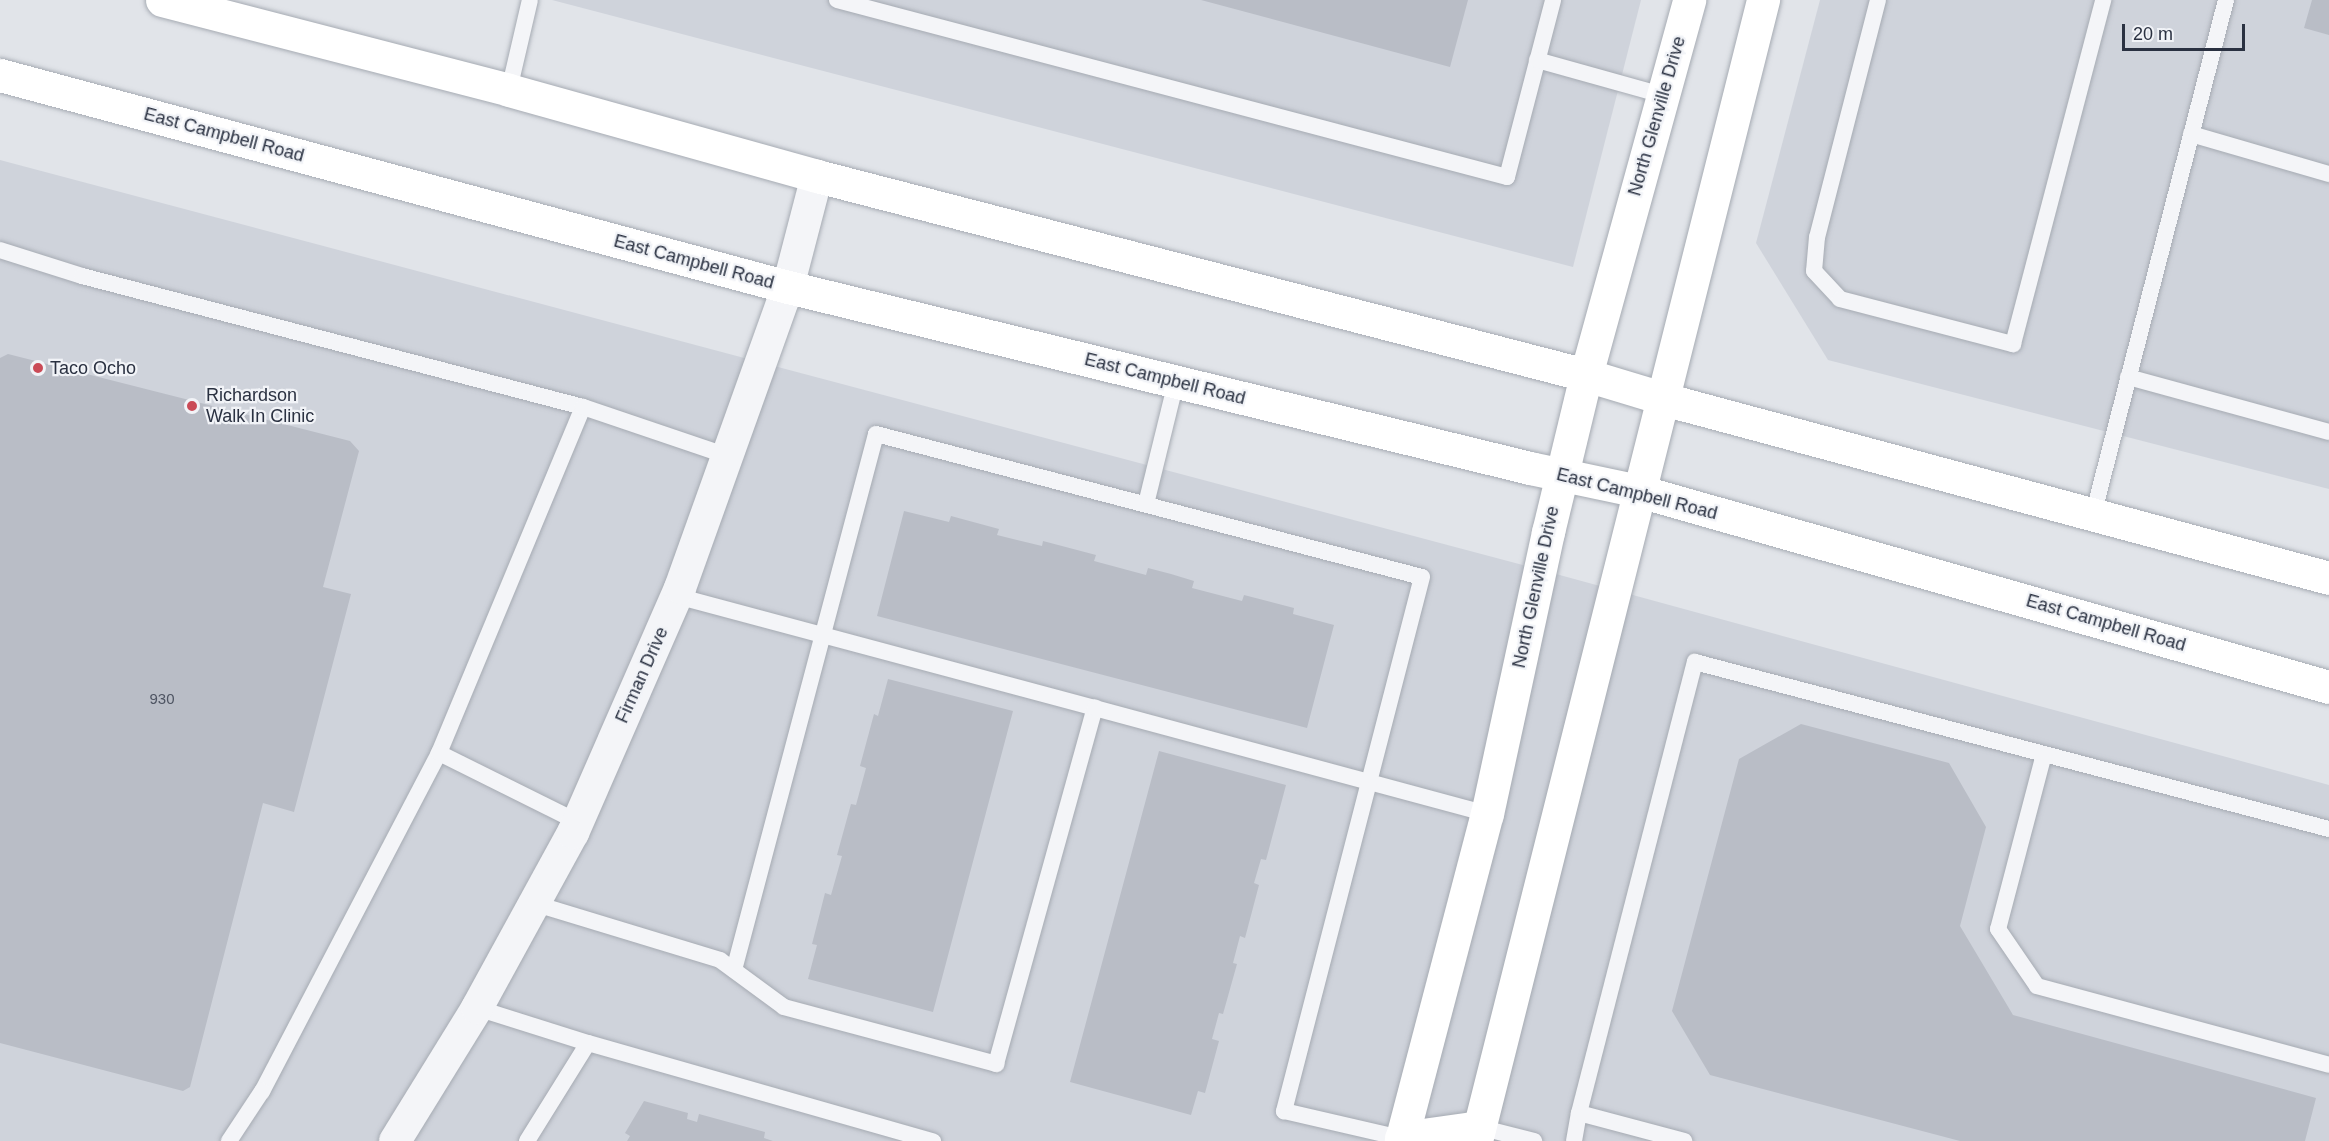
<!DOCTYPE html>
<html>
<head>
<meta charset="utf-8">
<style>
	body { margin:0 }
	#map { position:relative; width:2329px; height:1141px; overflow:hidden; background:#e1e4e9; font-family:Arial,sans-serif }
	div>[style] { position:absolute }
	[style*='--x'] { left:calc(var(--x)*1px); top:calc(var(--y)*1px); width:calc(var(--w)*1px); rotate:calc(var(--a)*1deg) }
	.built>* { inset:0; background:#cfd3db }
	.building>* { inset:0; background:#b9bdc6 }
	.roads { filter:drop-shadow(0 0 2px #a6abb3) drop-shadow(0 0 2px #a6abb3) }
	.lane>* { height:16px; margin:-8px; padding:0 8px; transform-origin:8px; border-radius:8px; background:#f4f5f8 }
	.street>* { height:32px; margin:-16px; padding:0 16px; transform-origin:16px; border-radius:16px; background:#f4f5f8 }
	.secondary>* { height:33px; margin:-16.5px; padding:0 16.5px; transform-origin:16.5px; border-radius:16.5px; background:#fff }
	.dots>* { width:16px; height:16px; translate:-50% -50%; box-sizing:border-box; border:3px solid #f1f3f7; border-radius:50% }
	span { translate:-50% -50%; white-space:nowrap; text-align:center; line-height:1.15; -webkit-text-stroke:4.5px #f1f3f7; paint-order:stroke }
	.number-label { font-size:15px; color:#4e5462 }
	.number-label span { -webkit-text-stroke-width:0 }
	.street-label { font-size:18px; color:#2a3141 }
	.poi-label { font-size:18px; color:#2a3141 }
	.left { translate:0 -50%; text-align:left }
	.scale { position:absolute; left:2122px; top:24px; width:123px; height:27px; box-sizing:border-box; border:3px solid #2a3141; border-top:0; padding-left:8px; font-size:18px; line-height:21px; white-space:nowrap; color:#2a3141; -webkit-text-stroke:4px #f1f3f7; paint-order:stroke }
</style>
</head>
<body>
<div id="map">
	<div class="built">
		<div style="clip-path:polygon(552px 0,1641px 0,1573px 267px)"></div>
		<div style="clip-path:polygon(1820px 0,2329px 0,2329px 489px,1828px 360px,1756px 243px)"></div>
		<div style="clip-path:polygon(0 160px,1519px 564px,2329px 785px,2329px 1141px,0 1141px)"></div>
	</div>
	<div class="building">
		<div style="clip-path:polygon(1201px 0,1468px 0,1450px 67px)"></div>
		<div style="clip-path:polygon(2312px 0,2329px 0,2329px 35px,2304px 28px)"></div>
		<div style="clip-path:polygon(8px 354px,350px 441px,359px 451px,323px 587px,351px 594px,294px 812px,263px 803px,190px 1087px,183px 1091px,0 1043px,0 358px)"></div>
		<div style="clip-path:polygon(904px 511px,949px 522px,951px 516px,999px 529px,997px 535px,1042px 546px,1043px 541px,1096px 555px,1094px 561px,1146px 575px,1148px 568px,1171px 574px,1194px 581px,1192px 588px,1242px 601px,1244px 595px,1294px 608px,1293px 614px,1334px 625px,1307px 728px,877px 616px)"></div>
		<div style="clip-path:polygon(888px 679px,1013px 711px,933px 1012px,808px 979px,817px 945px,812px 944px,825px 893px,831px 895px,842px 856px,837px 855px,851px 804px,856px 805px,866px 768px,860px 766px,874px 714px,878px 716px)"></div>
		<div style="clip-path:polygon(1801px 724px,1949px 763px,1986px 827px,1960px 926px,2013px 1015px,2316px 1098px,2305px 1141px,1960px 1141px,1710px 1075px,1672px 1011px,1739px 759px)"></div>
		<div style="clip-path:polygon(1159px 751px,1286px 785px,1266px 860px,1261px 859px,1254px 883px,1259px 885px,1245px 938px,1240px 936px,1233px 963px,1237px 964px,1223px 1014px,1219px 1013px,1212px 1039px,1219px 1041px,1205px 1093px,1198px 1091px,1191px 1115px,1070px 1082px)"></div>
		<div style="clip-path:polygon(644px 1101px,688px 1113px,687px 1119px,697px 1122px,699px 1114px,765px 1132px,764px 1138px,773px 1141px,627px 1141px,630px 1136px,625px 1133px)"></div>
	</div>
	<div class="roads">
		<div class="lane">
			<div style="--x:837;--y:0;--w:693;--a:14.8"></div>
			<div style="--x:1507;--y:177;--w:183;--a:-75.4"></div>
			<div style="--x:1878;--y:0;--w:245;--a:104.4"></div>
			<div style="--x:1817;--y:237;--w:34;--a:95"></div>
			<div style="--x:1814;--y:271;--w:38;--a:47"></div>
			<div style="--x:1840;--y:299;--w:179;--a:14.6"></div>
			<div style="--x:2013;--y:344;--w:356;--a:-75.3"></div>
			<div style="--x:1537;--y:60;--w:130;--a:15.6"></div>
			<div style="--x:509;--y:90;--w:92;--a:-76.9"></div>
			<div style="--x:2191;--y:134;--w:144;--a:16.2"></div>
			<div style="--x:0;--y:250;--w:86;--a:17.6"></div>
			<div style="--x:82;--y:276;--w:518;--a:14.65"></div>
			<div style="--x:583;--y:407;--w:375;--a:112.6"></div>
			<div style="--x:439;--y:753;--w:382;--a:117.6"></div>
			<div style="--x:262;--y:1091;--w:60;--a:123.4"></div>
			<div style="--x:2128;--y:377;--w:208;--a:15.3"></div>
			<div style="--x:583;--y:407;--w:153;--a:18.7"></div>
			<div style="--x:1146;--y:504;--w:126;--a:-76.2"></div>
			<div style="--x:2093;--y:515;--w:532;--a:-75.52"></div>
			<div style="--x:677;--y:596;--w:433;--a:15"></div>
			<div style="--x:439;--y:753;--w:155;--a:26.4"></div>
			<div style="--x:2044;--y:754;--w:181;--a:104.7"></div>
			<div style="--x:1998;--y:929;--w:69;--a:55.6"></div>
			<div style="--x:2037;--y:986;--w:302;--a:15.1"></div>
			<div style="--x:536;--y:904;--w:192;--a:16.9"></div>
			<div style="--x:720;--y:960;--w:79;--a:36.3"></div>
			<div style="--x:784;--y:1007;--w:220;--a:15"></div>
			<div style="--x:996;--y:1064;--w:370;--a:-74.5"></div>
			<div style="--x:1095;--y:708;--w:406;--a:15.1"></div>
			<div style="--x:734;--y:970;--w:554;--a:-75.16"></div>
			<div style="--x:876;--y:434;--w:564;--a:14.68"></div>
			<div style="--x:1422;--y:577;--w:552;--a:104.49"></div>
			<div style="--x:1284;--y:1111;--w:120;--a:13"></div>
			<div style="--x:477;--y:1008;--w:116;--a:17.5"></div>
			<div style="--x:588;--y:1043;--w:359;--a:15.9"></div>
			<div style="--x:1579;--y:1113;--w:466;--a:-75.6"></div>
			<div style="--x:1695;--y:662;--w:656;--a:14.76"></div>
			<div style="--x:1479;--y:1127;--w:57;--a:14.3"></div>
			<div style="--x:527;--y:1141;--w:115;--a:-58.1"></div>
			<div style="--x:1574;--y:1141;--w:28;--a:-80"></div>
			<div style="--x:1579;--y:1113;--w:109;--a:14.9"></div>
		</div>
		<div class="street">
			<div style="--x:395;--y:1141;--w:156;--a:-58.3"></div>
			<div style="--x:477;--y:1008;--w:200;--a:-61.3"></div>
			<div style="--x:573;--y:833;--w:267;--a:-66.4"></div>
			<div style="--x:680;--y:588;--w:320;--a:-70.3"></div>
			<div style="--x:788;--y:287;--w:115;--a:-75.4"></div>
		</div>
		<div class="secondary">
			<div style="--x:162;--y:0;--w:358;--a:14.5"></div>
			<div style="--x:509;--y:90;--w:320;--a:15.6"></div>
			<div style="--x:817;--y:176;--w:794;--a:14.51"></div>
			<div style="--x:1586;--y:375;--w:100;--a:16.8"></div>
			<div style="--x:1682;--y:404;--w:670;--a:15.05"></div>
			<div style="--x:0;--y:75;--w:816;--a:15.06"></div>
			<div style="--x:788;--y:287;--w:764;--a:13.71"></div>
			<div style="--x:1530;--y:468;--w:111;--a:11.9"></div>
			<div style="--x:1639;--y:491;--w:717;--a:15.86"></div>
			<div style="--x:1401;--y:1138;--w:79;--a:-8"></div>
			<div style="--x:1401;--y:1141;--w:338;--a:-75.3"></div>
			<div style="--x:1487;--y:814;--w:289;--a:-77.8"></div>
			<div style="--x:1548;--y:532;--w:162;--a:-76.4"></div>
			<div style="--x:1586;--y:375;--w:389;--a:-74.6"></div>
			<div style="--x:1476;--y:1141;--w:1177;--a:-75.88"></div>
		</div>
	</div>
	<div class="dots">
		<div style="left:38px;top:368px;background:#ca4b57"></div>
		<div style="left:192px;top:406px;background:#ca4b57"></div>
	</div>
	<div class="number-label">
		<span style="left:162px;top:699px">930</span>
	</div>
	<div class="street-label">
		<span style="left:1657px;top:116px;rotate:-74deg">North Glenville Drive</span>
		<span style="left:224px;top:135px;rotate:15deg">East Campbell Road</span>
		<span style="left:694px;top:262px;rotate:15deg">East Campbell Road</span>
		<span style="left:1165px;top:379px;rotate:14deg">East Campbell Road</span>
		<span style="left:1637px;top:494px;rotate:14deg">East Campbell Road</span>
		<span style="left:1536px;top:587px;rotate:-78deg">North Glenville Drive</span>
		<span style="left:2106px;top:623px;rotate:16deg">East Campbell Road</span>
		<span style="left:642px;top:675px;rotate:-66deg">Firman Drive</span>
	</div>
	<div class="poi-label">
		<span class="left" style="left:50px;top:368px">Taco Ocho</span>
		<span class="left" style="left:206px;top:406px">Richardson<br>Walk In Clinic</span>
	</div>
	<div class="scale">20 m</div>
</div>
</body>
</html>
